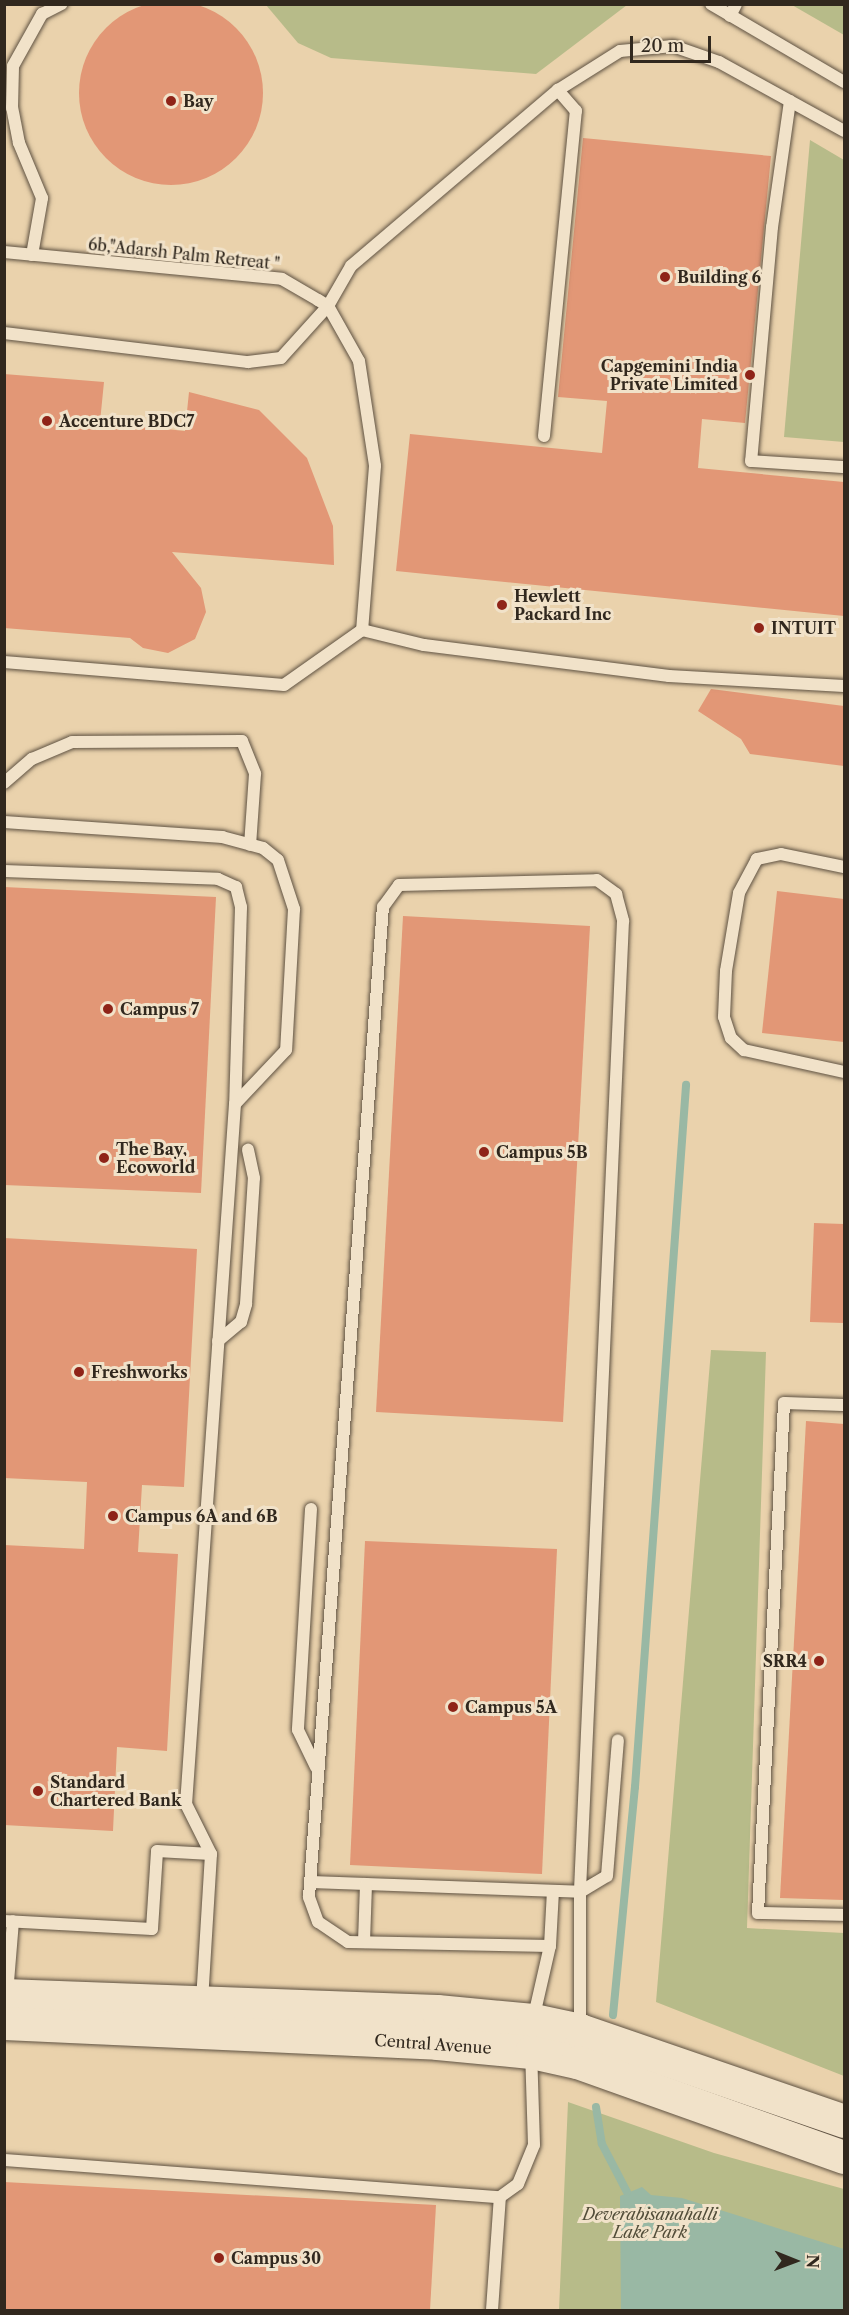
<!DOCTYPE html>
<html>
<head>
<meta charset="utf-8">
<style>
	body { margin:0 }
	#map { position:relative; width:849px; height:2315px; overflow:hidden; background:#ead2ac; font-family:"Libre Caslon Text",serif }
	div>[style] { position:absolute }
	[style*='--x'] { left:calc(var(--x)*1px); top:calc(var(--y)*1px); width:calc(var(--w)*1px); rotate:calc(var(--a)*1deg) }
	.green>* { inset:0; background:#b7bb89 }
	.water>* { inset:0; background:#99b8a4 }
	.stream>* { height:8px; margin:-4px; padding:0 4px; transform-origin:4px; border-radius:4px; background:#99b8a4 }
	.building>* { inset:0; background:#e29776 }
	.round { border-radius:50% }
	.roads { filter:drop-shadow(0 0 2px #5f5242) drop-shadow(0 0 2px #5f5242) }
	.lane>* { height:12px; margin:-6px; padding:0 6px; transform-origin:6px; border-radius:6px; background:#f1e2c9 }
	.secondary>* { height:33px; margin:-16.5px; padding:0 16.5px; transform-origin:16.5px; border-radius:16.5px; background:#f1e2c9 }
	.dots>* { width:16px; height:16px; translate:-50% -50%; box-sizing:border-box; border:3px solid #f1e2c9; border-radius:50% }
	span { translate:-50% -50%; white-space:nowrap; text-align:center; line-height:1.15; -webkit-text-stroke:6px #f1e2c9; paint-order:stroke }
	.poi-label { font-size:16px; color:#31281e; font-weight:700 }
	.left { translate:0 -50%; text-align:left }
	.right { translate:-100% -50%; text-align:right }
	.street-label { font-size:16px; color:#31281e }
	.park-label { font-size:16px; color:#524d39; font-style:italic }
	.frame { position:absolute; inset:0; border:6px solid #31281e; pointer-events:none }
	.north { position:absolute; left:765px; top:2231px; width:60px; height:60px; -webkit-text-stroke:4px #f1e2c9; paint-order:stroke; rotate:91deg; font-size:16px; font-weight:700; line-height:24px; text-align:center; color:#31281e }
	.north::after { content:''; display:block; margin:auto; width:21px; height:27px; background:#31281e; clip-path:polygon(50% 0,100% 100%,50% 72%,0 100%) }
	.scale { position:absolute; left:630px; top:36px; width:81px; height:27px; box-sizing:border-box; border:3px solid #31281e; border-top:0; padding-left:8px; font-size:18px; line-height:21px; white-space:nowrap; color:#31281e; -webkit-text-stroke:4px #f1e2c9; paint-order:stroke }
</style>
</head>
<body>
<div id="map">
	<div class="green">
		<div style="clip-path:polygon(266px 5px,627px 5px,536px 74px,331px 58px,298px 43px)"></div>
		<div style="clip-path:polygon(792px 5px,844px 5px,844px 35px)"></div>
		<div style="clip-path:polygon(810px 140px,844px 160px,844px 442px,784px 437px)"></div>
		<div style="clip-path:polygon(711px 1350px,766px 1352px,747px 1928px,844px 1933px,844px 2076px,656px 2002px)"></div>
		<div style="clip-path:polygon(568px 2102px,714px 2153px,844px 2189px,844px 2310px,559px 2310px)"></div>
	</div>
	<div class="water">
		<div style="clip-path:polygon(642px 2187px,651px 2195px,682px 2198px,844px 2249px,844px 2310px,621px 2310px,620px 2196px)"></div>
	</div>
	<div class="stream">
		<div style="--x:613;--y:2015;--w:229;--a:-84.5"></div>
		<div style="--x:635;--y:1787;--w:704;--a:-85.84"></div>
		<div style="--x:596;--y:2107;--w:37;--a:81"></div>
		<div style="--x:602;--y:2144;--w:54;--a:62.5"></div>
	</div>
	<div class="building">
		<div class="round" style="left:79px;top:1px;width:184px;height:184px"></div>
		<div style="clip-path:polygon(583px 138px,771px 156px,745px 423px,702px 419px,698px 468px,844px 482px,844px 616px,396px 571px,410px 434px,602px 453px,607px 401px,558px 397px)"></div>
		<div style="clip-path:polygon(4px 374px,104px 382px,100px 422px,185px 431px,189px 392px,259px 410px,307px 458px,333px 526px,334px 565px,172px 552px,201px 588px,206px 612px,195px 639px,168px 653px,143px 648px,130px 638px,4px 628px)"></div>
		<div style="clip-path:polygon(711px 689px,844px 706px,844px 766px,750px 754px,741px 739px,698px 711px)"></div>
		<div style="clip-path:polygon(4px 887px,216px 897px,201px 1193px,4px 1185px)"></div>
		<div style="clip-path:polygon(777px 891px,844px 899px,844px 1042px,762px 1033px)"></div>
		<div style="clip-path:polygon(403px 916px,590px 926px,563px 1422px,376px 1412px)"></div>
		<div style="clip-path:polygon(814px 1223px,844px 1224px,844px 1323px,810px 1322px)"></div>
		<div style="clip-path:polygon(4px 1238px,197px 1249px,184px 1487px,142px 1485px,138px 1552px,178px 1554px,167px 1751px,117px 1747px,113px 1831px,4px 1825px,4px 1545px,84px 1549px,87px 1482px,4px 1478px)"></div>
		<div style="clip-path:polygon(806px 1421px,844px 1424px,844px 1900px,780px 1898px)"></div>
		<div style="clip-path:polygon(365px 1541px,557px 1549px,542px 1874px,350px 1865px)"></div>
		<div style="clip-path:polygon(4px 2182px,436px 2205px,430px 2310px,4px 2310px)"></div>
	</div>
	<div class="roads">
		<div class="lane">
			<div style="--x:711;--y:4;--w:154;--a:30.4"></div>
			<div style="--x:730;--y:16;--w:13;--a:-63"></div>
			<div style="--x:790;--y:101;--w:127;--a:98.1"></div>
			<div style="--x:772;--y:227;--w:235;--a:95.1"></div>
			<div style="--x:751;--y:461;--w:93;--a:3.7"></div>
			<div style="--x:4;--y:252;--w:279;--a:5.5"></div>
			<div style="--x:282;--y:279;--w:42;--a:30.3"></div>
			<div style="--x:318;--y:300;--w:12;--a:31"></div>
			<div style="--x:328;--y:306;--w:63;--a:60.6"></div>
			<div style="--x:359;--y:361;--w:106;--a:81.3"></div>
			<div style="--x:375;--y:466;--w:165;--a:94.5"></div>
			<div style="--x:362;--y:630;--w:95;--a:144.8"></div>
			<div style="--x:284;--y:685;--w:281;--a:-175.3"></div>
			<div style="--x:32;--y:255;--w:58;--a:-80"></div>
			<div style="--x:42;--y:198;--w:60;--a:-112.7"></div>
			<div style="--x:19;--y:143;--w:36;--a:-101"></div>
			<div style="--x:12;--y:108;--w:42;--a:-88.6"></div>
			<div style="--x:13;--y:66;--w:60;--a:-60.9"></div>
			<div style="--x:42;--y:14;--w:22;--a:-27"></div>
			<div style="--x:4;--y:333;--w:246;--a:6.8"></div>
			<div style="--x:248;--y:362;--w:33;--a:-7"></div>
			<div style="--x:281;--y:358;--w:70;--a:-47.9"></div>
			<div style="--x:328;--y:306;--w:46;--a:-60.1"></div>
			<div style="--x:351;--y:266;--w:272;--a:-40.4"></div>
			<div style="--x:558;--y:90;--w:73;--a:-32.2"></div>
			<div style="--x:620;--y:51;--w:53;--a:-5.4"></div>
			<div style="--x:673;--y:46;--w:49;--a:19.2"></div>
			<div style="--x:719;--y:62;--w:143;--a:28.9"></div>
			<div style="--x:544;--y:436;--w:327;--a:-84.4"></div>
			<div style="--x:576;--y:111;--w:28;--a:-131"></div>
			<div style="--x:362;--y:630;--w:64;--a:13.6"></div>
			<div style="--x:424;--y:645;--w:247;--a:7.2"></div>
			<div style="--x:669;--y:676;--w:175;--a:3.3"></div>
			<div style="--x:4;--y:783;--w:37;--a:-41"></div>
			<div style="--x:32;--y:759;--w:43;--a:-23"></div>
			<div style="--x:72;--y:742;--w:170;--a:-0.3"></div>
			<div style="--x:242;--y:741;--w:35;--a:68"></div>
			<div style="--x:255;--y:774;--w:71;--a:94"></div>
			<div style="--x:4;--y:822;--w:219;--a:3.9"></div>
			<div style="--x:222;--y:837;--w:42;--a:15"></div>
			<div style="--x:263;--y:848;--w:19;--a:39"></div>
			<div style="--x:278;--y:860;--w:52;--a:71.9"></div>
			<div style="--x:294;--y:909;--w:141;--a:93.2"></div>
			<div style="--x:286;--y:1050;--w:74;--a:133.4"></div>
			<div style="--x:844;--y:867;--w:64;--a:-168.3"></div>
			<div style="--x:781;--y:854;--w:25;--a:168"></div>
			<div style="--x:757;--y:859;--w:38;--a:118"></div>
			<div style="--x:739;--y:893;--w:79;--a:99.5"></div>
			<div style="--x:726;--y:971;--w:46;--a:92.5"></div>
			<div style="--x:724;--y:1017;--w:22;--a:72"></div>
			<div style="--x:731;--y:1038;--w:18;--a:43"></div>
			<div style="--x:744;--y:1050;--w:102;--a:12.4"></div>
			<div style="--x:4;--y:871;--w:214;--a:2.1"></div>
			<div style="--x:218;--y:879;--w:20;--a:24"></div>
			<div style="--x:236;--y:887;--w:21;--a:76"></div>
			<div style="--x:241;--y:907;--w:197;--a:91.7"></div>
			<div style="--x:235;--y:1104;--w:702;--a:94"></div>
			<div style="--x:186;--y:1804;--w:56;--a:63.4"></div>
			<div style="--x:211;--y:1854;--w:146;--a:93.5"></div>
			<div style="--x:218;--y:1341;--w:30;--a:-40"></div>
			<div style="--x:241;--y:1322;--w:19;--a:-74"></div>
			<div style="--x:246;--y:1304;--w:126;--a:-86.4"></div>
			<div style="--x:254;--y:1178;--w:29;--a:-102"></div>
			<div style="--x:844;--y:1405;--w:60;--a:-178.1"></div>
			<div style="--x:784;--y:1403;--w:511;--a:92.92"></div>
			<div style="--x:758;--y:1913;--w:86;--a:1.3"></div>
			<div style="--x:311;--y:1509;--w:221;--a:93.4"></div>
			<div style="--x:298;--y:1730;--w:41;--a:64.1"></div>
			<div style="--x:311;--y:1882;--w:269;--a:2.1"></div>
			<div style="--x:580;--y:1892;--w:31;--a:-31"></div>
			<div style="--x:607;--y:1876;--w:136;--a:-85.4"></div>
			<div style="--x:4;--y:1921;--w:148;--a:3.1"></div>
			<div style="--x:152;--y:1929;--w:78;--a:-86.3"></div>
			<div style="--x:157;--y:1851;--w:54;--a:3.2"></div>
			<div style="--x:364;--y:1942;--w:58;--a:-88"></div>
			<div style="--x:550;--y:1946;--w:202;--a:-178.9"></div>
			<div style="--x:348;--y:1942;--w:36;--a:-146"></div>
			<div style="--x:318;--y:1922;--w:27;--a:-110"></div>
			<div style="--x:309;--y:1897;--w:993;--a:-85.73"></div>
			<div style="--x:383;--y:907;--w:27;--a:-54"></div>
			<div style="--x:399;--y:885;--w:198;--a:-1.4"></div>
			<div style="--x:597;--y:880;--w:24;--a:36"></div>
			<div style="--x:616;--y:894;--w:28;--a:75"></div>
			<div style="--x:623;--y:921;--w:972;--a:92.54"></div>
			<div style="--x:580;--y:1892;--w:135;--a:90"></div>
			<div style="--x:7;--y:1994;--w:73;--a:-85.3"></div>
			<div style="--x:533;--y:2020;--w:76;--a:-77.1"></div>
			<div style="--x:550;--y:1946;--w:55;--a:-86.9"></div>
			<div style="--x:4;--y:2160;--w:497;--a:4.3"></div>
			<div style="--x:492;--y:2310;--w:113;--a:-86"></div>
			<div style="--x:500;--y:2197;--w:22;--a:-36"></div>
			<div style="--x:518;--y:2184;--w:42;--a:-67.7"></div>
			<div style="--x:534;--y:2145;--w:93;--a:-91.8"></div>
		</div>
		<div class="secondary">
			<div style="--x:4;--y:1995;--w:433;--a:2.1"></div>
			<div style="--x:437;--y:2011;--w:96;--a:5.4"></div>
			<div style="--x:533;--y:2020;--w:48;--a:12"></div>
			<div style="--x:580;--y:2030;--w:279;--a:19"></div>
			<div style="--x:4;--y:2023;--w:433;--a:2.6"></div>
			<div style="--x:437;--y:2043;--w:94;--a:5.5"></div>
			<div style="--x:531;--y:2052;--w:47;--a:12.3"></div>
			<div style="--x:577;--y:2062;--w:283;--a:19.6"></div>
		</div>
	</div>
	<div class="dots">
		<div style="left:171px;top:101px;background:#8f2418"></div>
		<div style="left:665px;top:277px;background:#8f2418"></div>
		<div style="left:750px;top:375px;background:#8f2418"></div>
		<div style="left:47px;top:421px;background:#8f2418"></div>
		<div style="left:502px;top:605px;background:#8f2418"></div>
		<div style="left:759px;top:628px;background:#8f2418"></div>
		<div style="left:108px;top:1009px;background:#8f2418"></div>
		<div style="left:484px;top:1152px;background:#8f2418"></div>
		<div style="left:104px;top:1158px;background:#8f2418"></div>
		<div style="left:79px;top:1372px;background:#8f2418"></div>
		<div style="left:113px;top:1516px;background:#8f2418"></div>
		<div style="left:819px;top:1661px;background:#8f2418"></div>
		<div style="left:453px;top:1707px;background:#8f2418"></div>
		<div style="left:38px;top:1791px;background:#8f2418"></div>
		<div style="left:219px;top:2258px;background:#8f2418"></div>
	</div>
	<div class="poi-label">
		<span class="left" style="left:183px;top:101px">Bay</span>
		<span class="left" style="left:677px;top:277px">Building 6</span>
		<span class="right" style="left:738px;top:375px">Capgemini India<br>Private Limited</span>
		<span class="left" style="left:59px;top:421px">Accenture BDC7</span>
		<span class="left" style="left:514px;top:605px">Hewlett<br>Packard Inc</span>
		<span class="left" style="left:771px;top:628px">INTUIT</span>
		<span class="left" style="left:120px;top:1009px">Campus 7</span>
		<span class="left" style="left:116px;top:1158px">The Bay,<br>Ecoworld</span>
		<span class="left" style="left:496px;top:1152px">Campus 5B</span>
		<span class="left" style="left:91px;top:1372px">Freshworks</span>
		<span class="left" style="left:125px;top:1516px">Campus 6A and 6B</span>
		<span class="right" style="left:807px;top:1661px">SRR4</span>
		<span class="left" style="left:465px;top:1707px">Campus 5A</span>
		<span class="left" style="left:50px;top:1791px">Standard<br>Chartered Bank</span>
		<span class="left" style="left:231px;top:2258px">Campus 30</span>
	</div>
	<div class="street-label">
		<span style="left:184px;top:254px;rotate:6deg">6b,"Adarsh Palm Retreat "</span>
		<span style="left:433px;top:2044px;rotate:4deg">Central Avenue</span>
	</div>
	<div class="park-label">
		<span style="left:650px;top:2223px">Deverabisanahalli<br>Lake Park</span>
	</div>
	<div class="frame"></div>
	<div class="north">N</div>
	<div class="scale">20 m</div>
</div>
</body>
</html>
